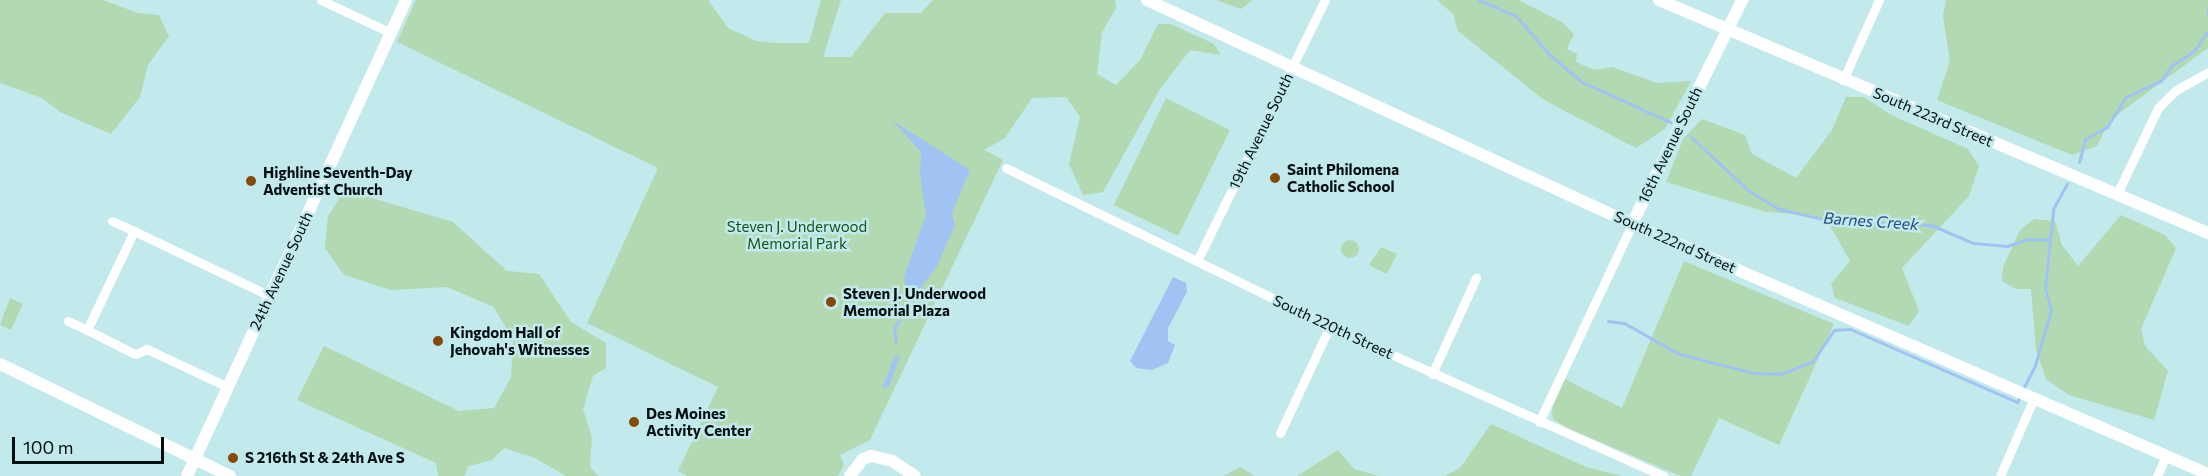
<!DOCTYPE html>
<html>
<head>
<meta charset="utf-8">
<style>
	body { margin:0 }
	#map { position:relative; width:2208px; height:476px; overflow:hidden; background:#c2e9eb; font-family:Commissioner,sans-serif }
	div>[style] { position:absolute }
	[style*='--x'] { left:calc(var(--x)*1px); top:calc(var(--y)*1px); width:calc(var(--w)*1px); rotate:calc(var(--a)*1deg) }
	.green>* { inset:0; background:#b2d9b1 }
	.round { border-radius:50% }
	.water>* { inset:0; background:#a1c3f4 }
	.stream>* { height:3px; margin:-1.5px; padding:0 1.5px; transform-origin:1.5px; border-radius:1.5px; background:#a1c3f4 }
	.street>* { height:9px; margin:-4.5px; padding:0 4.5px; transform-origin:4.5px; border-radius:4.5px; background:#fff }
	.secondary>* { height:12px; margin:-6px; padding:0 6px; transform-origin:6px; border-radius:6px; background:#fff }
	.dots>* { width:16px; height:16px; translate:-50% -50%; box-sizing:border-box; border:3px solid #c2e9eb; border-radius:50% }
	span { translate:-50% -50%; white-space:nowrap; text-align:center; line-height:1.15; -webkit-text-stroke:5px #c2e9eb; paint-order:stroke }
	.street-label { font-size:15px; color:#020e0f }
	.poi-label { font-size:15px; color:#020e0f; font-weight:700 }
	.left { translate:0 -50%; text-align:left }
	.park-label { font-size:15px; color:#155319 }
	.water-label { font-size:16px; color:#234c87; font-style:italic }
	.scale { position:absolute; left:12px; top:437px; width:152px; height:27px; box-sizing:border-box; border:3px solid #020e0f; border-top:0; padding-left:8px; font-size:18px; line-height:21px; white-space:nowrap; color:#020e0f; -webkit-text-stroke:4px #c2e9eb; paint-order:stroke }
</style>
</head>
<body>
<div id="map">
	<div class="green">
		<div style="clip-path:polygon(0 0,103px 0,138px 13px,159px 15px,169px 36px,148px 65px,140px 97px,111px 134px,60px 112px,42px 98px,0 83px)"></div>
		<div style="clip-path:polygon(416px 0,708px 0,728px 28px,756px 41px,777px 43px,809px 43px,821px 0,841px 0,823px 57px,851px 57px,885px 13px,921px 13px,933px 0,1115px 0,1116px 8px,1102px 32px,1097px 74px,1116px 85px,1140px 60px,1158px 24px,1171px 24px,1214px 44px,1221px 55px,1190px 50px,1160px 89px,1103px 192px,1083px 195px,1069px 164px,1080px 117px,1066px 97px,1032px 98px,1005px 138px,984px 150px,1003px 160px,870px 440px,840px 455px,844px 465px,838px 476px,687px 476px,678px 471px,718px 387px,587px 323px,658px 168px,397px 42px)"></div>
		<div style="clip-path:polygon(1216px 0,1253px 0,1241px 9px)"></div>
		<div style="clip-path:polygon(1437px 0,1519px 0,1563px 23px,1574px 34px,1567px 49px,1577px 54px,1576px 62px,1594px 70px,1612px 67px,1657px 83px,1691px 81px,1665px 129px,1636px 148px,1544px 100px,1458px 31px,1453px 14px)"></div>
		<div style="clip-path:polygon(1946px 0,2208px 0,2208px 48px,2110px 120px,2097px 146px,2072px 155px,1937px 100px,1950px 61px,1943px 16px)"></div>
		<div style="clip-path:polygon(1846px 97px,1864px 97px,1891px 115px,1968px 149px,1979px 166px,1969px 196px,1902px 268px,1919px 311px,1909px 326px,1835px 298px,1831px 284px,1850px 261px,1829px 224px,1812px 215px,1767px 212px,1666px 182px,1683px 139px,1702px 119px,1745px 135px,1752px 154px,1796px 178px,1832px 130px)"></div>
		<div style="clip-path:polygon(1166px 98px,1230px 130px,1178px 236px,1114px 205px)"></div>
		<div style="clip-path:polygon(345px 190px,453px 222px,507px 271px,539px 274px,571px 322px,606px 343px,606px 368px,593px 376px,583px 409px,592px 438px,590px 467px,599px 476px,566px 476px,535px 458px,504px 448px,492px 460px,469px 466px,464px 476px,438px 476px,436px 463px,297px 400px,324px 346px,459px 411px,494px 408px,511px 378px,513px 340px,494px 307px,447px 287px,391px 290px,344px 275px,325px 248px,328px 216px)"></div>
		<div style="clip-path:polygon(2121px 215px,2165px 235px,2176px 248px,2141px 329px,2145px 346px,2168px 371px,2154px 420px,2069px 395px,2046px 379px,2036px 350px,2031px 289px,2016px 289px,2002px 281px,2003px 267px,2020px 230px,2034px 219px,2055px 221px,2062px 245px,2078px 266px)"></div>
		<div class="round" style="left:1341px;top:240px;width:18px;height:18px"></div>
		<div style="clip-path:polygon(1381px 247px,1397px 254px,1387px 274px,1369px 265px)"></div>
		<div style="clip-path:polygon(1684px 261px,1834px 324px,1779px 445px,1719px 418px,1691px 476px,1681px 476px,1569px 429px,1553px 419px,1552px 409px,1565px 379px,1622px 408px)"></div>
		<div style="clip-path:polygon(10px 298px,23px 304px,11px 330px,0 325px)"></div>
		<div style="clip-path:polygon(1491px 424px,1586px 467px,1622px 476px,1445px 476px,1460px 468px)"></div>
		<div style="clip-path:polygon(1338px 450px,1354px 469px,1379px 476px,1297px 476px)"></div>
		<div style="clip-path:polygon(1241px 467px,1254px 476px,1224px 476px,1225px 475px)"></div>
	</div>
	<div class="water">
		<div style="clip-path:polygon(892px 120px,970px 170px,952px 213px,955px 225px,937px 266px,916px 294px,906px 288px,904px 277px,926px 215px,920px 175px,921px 152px)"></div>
		<div style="clip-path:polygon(1173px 277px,1186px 283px,1187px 292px,1168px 328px,1168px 341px,1175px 345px,1168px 363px,1152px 370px,1136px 368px,1130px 361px)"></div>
		<div style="clip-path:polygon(900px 356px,889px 387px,882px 389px,894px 357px)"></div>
	</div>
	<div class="stream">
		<div style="--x:1479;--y:0;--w:40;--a:23.4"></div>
		<div style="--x:1516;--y:16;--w:50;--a:49"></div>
		<div style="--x:1549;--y:54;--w:43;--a:40.3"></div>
		<div style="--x:1582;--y:82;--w:97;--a:24.4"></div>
		<div style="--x:2208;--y:7;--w:8;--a:90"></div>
		<div style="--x:1691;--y:137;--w:78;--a:42.9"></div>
		<div style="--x:1748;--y:190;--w:36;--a:32"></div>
		<div style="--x:1779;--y:209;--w:58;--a:12.8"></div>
		<div style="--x:1836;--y:222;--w:95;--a:1.8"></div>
		<div style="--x:1931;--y:225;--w:46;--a:23.2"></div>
		<div style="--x:1973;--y:243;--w:34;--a:5"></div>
		<div style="--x:2007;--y:246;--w:21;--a:-19"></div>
		<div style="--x:2027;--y:239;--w:23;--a:2"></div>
		<div style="--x:2050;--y:240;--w:31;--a:-84"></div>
		<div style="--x:2053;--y:209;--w:29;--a:-61"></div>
		<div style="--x:2079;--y:162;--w:24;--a:-75"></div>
		<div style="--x:2085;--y:139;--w:25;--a:-29"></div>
		<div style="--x:2107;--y:127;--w:36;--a:-58"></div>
		<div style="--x:2126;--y:97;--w:38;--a:-25"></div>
		<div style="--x:2161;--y:81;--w:18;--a:-56"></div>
		<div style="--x:2171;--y:66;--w:27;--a:-33"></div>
		<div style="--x:2194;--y:51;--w:24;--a:-55"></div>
		<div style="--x:911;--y:299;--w:5;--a:-68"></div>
		<div style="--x:1608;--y:321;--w:16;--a:7"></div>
		<div style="--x:1624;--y:323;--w:63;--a:29.4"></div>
		<div style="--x:1679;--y:354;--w:77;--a:14.2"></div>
		<div style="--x:1754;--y:373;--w:27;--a:2"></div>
		<div style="--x:1781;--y:374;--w:35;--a:-22"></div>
		<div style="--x:1813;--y:361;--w:37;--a:-56"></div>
		<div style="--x:1834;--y:330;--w:16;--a:-4"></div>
		<div style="--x:1850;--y:329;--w:182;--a:23.6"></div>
		<div style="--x:2017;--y:402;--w:8;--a:-60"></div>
		<div style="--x:896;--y:342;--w:14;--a:-98"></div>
		<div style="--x:894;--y:328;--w:9;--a:-54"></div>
		<div style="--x:2023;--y:389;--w:27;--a:-63"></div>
		<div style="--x:2035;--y:365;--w:57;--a:-73.8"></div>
		<div style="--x:2051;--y:310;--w:23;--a:-105"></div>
		<div style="--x:2045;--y:288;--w:48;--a:-84.1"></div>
	</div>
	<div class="street">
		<div style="--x:321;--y:0;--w:77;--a:25.2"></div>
		<div style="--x:1843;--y:80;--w:88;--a:-65.8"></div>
		<div style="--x:1006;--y:168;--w:378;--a:26"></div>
		<div style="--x:1346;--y:334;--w:348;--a:24.1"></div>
		<div style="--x:2117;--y:194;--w:95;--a:-64.5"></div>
		<div style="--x:2158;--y:108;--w:25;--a:-45"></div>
		<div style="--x:2176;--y:90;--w:37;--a:-29"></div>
		<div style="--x:112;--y:221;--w:24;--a:24"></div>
		<div style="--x:1197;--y:261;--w:291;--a:-63.9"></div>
		<div style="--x:68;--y:321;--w:21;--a:25"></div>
		<div style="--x:1432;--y:374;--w:106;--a:-65.4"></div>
		<div style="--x:228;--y:387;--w:89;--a:-154.9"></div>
		<div style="--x:147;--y:349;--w:13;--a:157"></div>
		<div style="--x:135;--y:354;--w:54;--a:-153.4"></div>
		<div style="--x:87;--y:330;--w:110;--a:-64.6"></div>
		<div style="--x:134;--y:231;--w:151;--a:25.5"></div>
		<div style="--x:1539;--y:422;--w:219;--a:-64.8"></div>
		<div style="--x:1280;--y:433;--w:118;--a:-65"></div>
		<div style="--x:2000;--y:476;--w:83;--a:-66.5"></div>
		<div style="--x:2157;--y:476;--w:22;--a:-66"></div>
	</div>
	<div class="secondary">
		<div style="--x:1147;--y:0;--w:534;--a:24.79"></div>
		<div style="--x:1632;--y:224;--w:628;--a:23.46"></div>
		<div style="--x:1659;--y:0;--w:596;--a:23"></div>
		<div style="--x:1632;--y:224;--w:250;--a:-63.8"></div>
		<div style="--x:0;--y:364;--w:256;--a:26"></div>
		<div style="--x:187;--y:476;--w:524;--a:-65.29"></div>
		<div style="--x:850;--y:476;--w:21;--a:-53"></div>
		<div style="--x:863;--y:459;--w:9;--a:-21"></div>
		<div style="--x:871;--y:456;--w:22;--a:13"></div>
		<div style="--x:892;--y:461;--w:27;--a:33"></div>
	</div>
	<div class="dots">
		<div style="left:1275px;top:178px;background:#864907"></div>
		<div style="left:251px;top:181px;background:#864907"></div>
		<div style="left:831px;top:302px;background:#864907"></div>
		<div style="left:438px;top:341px;background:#864907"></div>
		<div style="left:634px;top:422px;background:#864907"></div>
		<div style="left:233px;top:458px;background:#864907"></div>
	</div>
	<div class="street-label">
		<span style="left:1933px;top:117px;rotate:23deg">South 223rd Street</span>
		<span style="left:1261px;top:131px;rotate:-64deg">19th Avenue South</span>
		<span style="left:1670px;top:145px;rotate:-64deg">16th Avenue South</span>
		<span style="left:1675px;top:242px;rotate:24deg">South 222nd Street</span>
		<span style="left:281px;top:271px;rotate:-65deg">24th Avenue South</span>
		<span style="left:1333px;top:327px;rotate:25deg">South 220th Street</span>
	</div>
	<div class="poi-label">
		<span class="left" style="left:1287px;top:178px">Saint Philomena<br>Catholic School</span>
		<span class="left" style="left:263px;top:181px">Highline Seventh-Day<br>Adventist Church</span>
		<span class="left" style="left:843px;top:302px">Steven J. Underwood<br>Memorial Plaza</span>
		<span class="left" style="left:450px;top:341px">Kingdom Hall of<br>Jehovah's Witnesses</span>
		<span class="left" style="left:646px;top:422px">Des Moines<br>Activity Center</span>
		<span class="left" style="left:245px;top:458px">S 216th St &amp; 24th Ave S</span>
	</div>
	<div class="park-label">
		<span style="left:797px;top:235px">Steven J. Underwood<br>Memorial Park</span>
	</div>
	<div class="water-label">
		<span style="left:1871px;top:221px;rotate:4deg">Barnes Creek</span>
	</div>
	<div class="scale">100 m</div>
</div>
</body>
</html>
